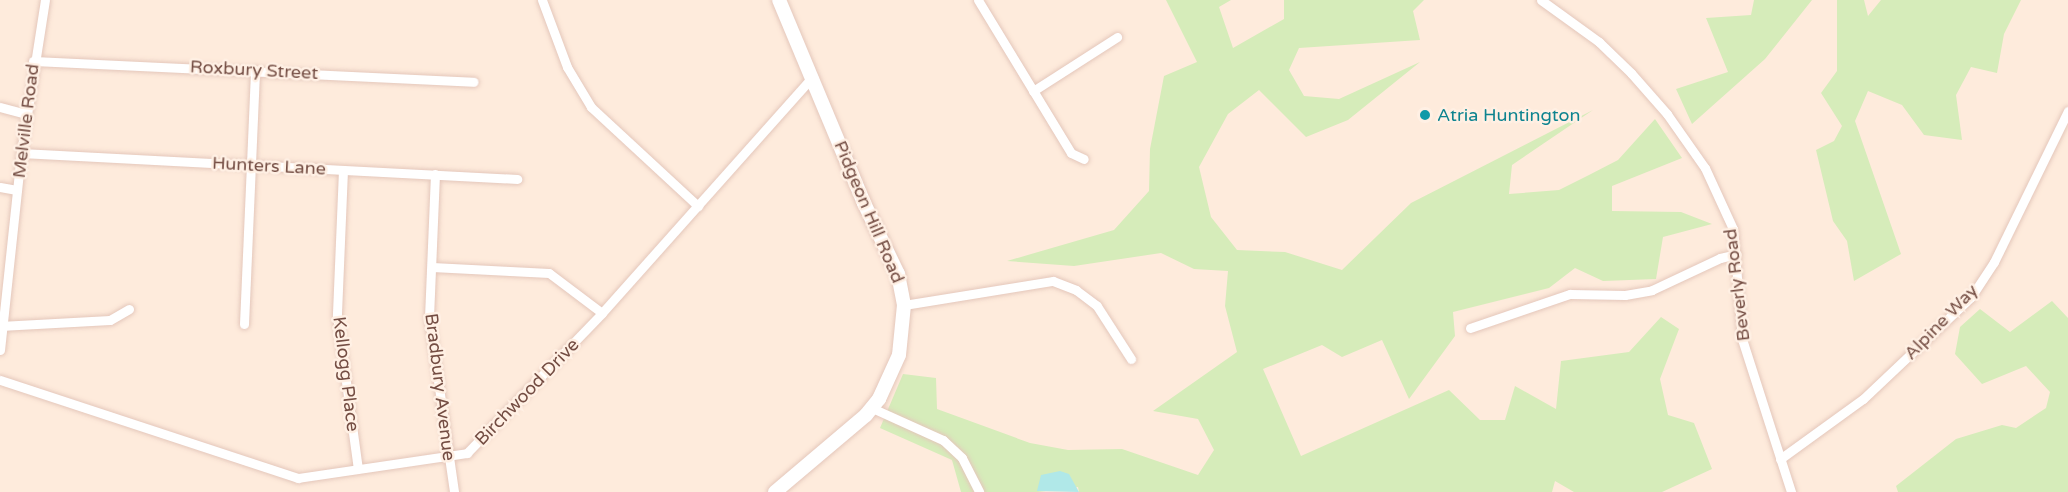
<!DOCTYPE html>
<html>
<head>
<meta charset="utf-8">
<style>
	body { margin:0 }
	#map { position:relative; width:2068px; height:492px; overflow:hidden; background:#feebdc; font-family:"Varela Round",sans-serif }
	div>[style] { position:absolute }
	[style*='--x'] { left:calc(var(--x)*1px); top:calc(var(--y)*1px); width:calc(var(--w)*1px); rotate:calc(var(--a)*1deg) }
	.green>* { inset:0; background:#d6ecba }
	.water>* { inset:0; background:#b0e8e8 }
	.roads { filter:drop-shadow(0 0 2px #e4c7bb) drop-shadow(0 0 2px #e4c7bb) }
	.street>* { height:9px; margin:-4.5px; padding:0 4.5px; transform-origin:4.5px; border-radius:4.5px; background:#fff }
	.secondary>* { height:14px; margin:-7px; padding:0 7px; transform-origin:7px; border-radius:7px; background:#fff }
	.dots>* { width:16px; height:16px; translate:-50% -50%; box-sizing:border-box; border:3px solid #fff0e4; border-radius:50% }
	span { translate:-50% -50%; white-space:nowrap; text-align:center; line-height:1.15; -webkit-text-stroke:5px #fff0e4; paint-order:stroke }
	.street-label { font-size:18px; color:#744d43 }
	.culture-label { font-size:18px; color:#0d838f }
	.left { translate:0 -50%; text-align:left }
</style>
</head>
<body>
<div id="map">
	<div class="green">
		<div style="clip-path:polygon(1166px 0,1231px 0,1219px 7px,1233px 48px,1284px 19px,1284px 0,1424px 0,1413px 11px,1420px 40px,1299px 48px,1289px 70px,1304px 96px,1339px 99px,1420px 62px,1348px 120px,1306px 137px,1259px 90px,1228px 114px,1199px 167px,1211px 217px,1237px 250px,1285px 252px,1342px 270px,1411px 203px,1593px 110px,1512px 165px,1509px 194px,1559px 190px,1589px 175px,1618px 160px,1655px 119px,1682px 158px,1612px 186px,1612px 211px,1681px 212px,1712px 224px,1663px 237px,1656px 279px,1603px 281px,1575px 268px,1549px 288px,1453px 312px,1455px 336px,1409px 399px,1382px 340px,1342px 357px,1322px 345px,1263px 369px,1301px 456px,1449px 390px,1480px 420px,1505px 420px,1515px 386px,1556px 409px,1561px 361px,1629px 352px,1661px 317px,1679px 329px,1660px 379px,1668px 415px,1694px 423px,1712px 469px,1662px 492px,1574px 492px,1555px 481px,1552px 492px,1079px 492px,1078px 487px,1038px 492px,961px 492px,952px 460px,880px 428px,903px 374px,936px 378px,937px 409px,1030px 443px,1068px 450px,1122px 449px,1198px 475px,1214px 450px,1198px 419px,1153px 411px,1237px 352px,1225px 306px,1228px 271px,1194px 269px,1161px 253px,1074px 266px,1007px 261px,1114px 230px,1149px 191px,1150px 149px,1164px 76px,1197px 62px)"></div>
		<div style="clip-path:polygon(1754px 0,1812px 0,1765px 59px,1692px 124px,1676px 89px,1728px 72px,1706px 18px,1751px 15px)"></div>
		<div style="clip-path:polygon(1837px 0,1864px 0,1868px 16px,1881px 0,2021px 0,2004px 34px,1997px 73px,1971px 67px,1956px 95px,1962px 140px,1924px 135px,1902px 105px,1868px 91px,1855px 121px,1901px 254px,1854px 281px,1847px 241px,1833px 221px,1816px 150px,1834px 141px,1842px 126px,1821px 93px,1837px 71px)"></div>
		<div style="clip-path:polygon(2052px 301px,2068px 318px,2068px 492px,1898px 492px,1896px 486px,1956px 439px,2002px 425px,2016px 428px,2046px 408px,2050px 392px,2026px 366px,1982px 384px,1955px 354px,1960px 327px,1980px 309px,2010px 332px)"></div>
	</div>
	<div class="water">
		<div style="clip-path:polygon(1060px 471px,1069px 474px,1079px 492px,1037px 491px,1041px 475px)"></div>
	</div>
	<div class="roads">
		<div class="street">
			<div style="--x:542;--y:0;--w:72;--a:69.5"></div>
			<div style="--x:567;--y:67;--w:47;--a:59"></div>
			<div style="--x:591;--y:107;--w:146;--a:42.8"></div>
			<div style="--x:978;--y:0;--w:179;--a:58.7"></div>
			<div style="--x:1071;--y:153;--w:14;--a:25"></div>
			<div style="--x:1541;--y:0;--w:72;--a:35.9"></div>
			<div style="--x:1599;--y:42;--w:45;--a:44.1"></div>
			<div style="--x:1631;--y:73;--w:55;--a:48.7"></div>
			<div style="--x:1667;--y:114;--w:66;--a:54.9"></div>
			<div style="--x:1705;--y:168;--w:67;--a:65.3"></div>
			<div style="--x:1733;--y:229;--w:110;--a:85.3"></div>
			<div style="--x:1742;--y:339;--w:161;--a:72.2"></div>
			<div style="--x:33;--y:61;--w:441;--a:2.7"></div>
			<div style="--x:1033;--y:91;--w:100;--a:-32.7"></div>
			<div style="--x:0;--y:107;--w:27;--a:15"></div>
			<div style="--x:21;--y:153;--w:497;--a:3"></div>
			<div style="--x:343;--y:170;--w:146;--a:92.4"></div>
			<div style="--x:337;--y:316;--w:154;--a:82.2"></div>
			<div style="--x:435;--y:174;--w:144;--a:92.4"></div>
			<div style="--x:429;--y:318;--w:176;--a:81.8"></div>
			<div style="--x:0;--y:187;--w:17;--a:10"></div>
			<div style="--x:432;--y:267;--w:117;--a:2.9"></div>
			<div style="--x:549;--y:273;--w:66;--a:37"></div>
			<div style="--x:904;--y:305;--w:151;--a:-9.2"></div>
			<div style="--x:1053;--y:281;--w:25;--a:21"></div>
			<div style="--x:1076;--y:290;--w:26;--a:37"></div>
			<div style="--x:1097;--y:306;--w:63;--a:57.3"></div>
			<div style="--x:244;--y:324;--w:254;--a:-87.5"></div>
			<div style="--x:0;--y:326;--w:110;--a:-3.1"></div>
			<div style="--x:110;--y:320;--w:22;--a:-30"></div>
			<div style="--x:1470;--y:328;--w:106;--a:-18.8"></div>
			<div style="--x:1570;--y:294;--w:55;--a:1"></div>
			<div style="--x:1625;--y:295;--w:27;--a:-10"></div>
			<div style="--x:1652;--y:290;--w:75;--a:-25.2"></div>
			<div style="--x:1720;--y:258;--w:17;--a:-13"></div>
			<div style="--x:0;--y:350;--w:198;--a:-83.9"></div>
			<div style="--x:21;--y:153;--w:155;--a:-81.1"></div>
			<div style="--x:0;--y:380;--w:314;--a:18.2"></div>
			<div style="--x:298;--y:478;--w:171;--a:-8.4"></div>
			<div style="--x:467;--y:453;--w:194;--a:-46"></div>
			<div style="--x:602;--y:313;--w:317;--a:-48.3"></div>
			<div style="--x:872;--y:408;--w:78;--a:24.3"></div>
			<div style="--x:943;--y:440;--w:26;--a:43"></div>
			<div style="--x:962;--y:458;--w:38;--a:63"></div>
			<div style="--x:1780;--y:459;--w:102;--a:-35.9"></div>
			<div style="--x:1863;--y:399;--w:149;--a:-43.4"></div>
			<div style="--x:1971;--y:297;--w:42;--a:-56.7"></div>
			<div style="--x:1994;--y:262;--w:168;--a:-63.9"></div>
		</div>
		<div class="secondary">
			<div style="--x:775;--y:492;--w:119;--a:-40.2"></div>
			<div style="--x:866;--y:415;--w:21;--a:-51"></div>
			<div style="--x:879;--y:399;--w:48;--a:-65.6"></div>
			<div style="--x:899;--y:355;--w:50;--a:-84.3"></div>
			<div style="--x:904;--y:305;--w:32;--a:-101"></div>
			<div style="--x:898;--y:274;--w:79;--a:-115.6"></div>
			<div style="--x:864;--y:203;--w:220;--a:-112.7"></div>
		</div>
	</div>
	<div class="dots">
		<div style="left:1425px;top:115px;background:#0f9aa8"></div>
	</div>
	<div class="street-label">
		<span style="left:254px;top:70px;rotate:3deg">Roxbury Street</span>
		<span style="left:26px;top:121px;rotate:-83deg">Melville Road</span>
		<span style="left:269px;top:166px;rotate:3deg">Hunters Lane</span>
		<span style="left:869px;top:212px;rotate:67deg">Pidgeon Hill Road</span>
		<span style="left:1737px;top:285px;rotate:-97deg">Beverly Road</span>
		<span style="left:1941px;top:322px;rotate:-46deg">Alpine Way</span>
		<span style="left:346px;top:374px;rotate:83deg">Kellogg Place</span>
		<span style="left:440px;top:387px;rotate:83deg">Bradbury Avenue</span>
		<span style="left:527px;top:392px;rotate:-46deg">Birchwood Drive</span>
	</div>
	<div class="culture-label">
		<span class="left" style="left:1437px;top:115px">Atria Huntington</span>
	</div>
</div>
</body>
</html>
